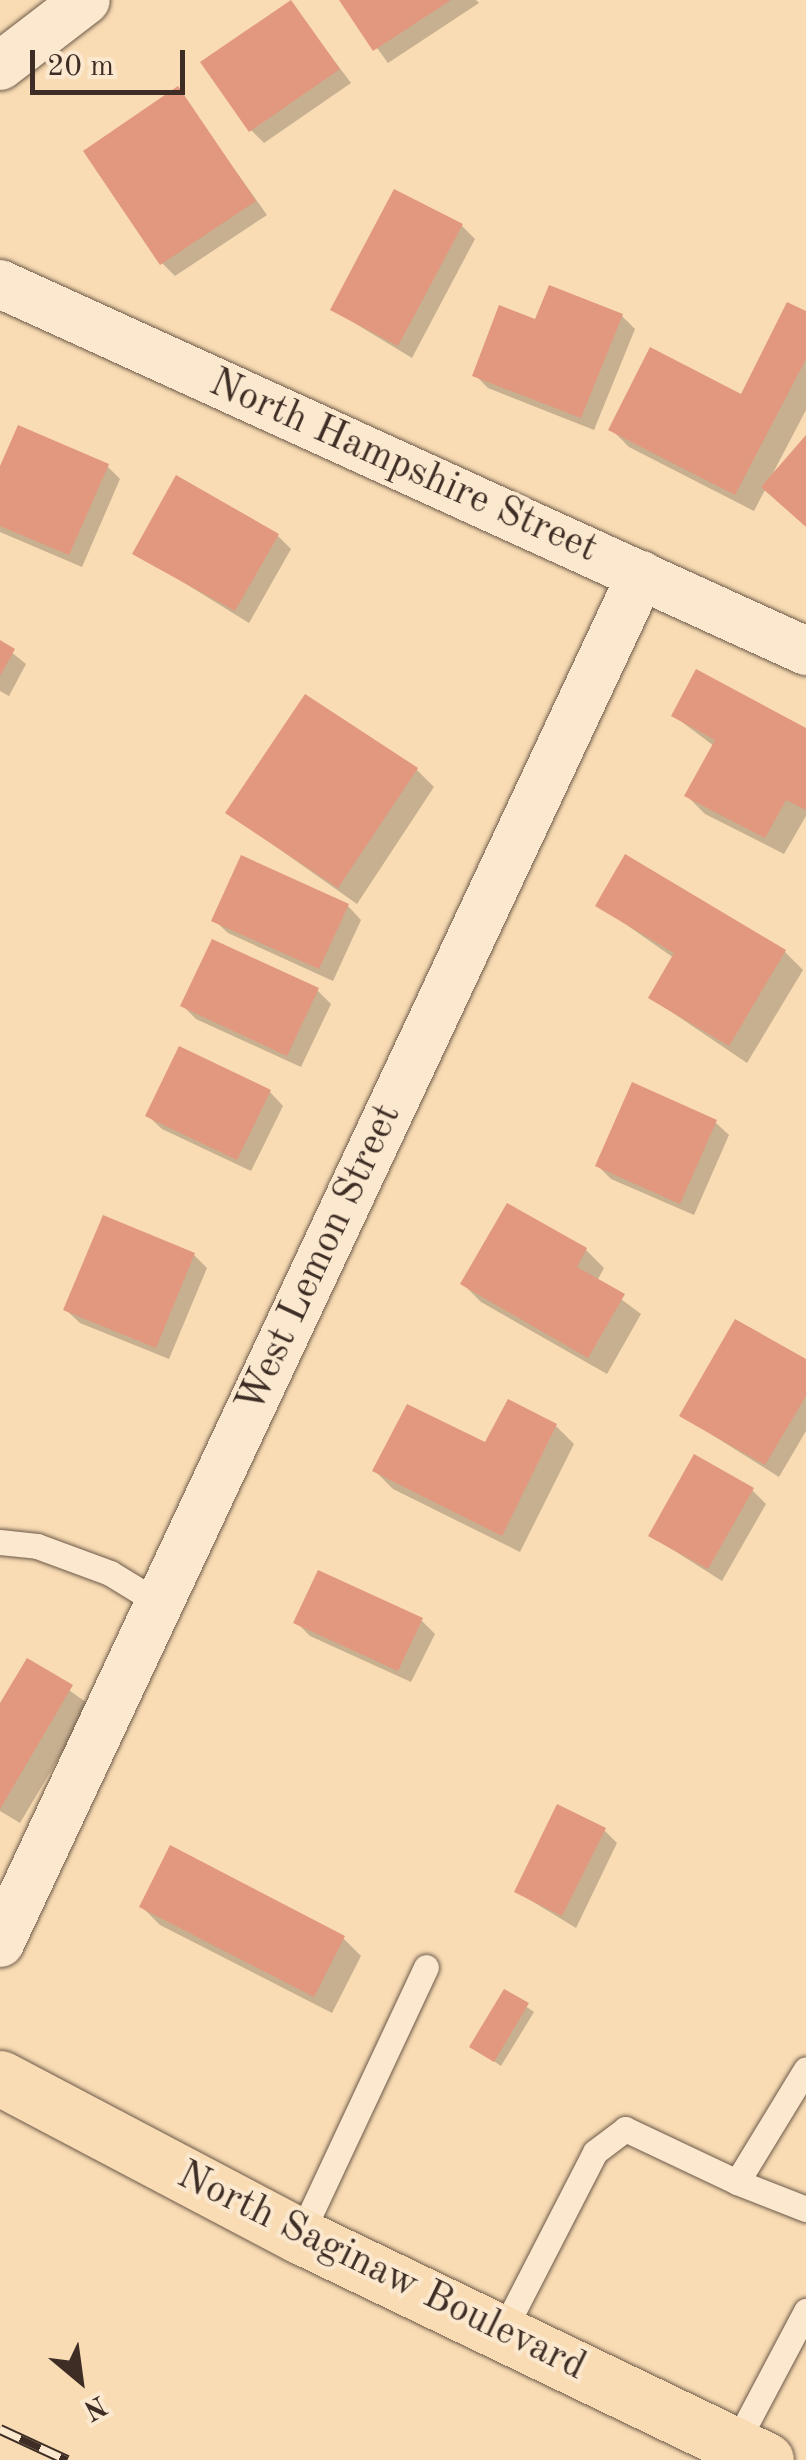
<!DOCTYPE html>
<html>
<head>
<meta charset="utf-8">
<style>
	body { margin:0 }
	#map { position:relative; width:806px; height:2460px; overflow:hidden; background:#f9dcb4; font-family:"Old Standard TT",serif }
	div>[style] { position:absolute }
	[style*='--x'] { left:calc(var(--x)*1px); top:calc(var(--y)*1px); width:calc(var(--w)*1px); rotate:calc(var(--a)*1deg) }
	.shadow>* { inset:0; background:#0003 }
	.building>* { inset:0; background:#e2977f }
	.roads { filter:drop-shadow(0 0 2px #6c5949) drop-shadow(0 0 2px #6c5949) }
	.lane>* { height:25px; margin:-12.5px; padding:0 12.5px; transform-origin:12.5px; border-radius:12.5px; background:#fbe8ce }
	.street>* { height:48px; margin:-24px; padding:0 24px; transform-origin:24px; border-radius:24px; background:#fbe8ce }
	.primary>* { height:55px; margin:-27.5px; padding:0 27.5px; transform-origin:27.5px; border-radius:27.5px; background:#f9dcb4 }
	.rail>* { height:11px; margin-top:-5.5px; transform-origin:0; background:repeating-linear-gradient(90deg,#fbe8ce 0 22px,#3d2d25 0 44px); box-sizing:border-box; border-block:2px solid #3d2d25 }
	span { translate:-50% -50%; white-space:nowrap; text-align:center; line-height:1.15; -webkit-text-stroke:8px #fbe8ce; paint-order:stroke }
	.street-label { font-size:40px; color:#3d2d25 }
	.north { position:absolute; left:30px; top:2330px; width:100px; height:100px; -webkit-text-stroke:8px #fbe8ce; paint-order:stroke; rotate:151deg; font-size:28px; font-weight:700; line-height:40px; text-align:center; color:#3d2d25 }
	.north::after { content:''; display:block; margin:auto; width:35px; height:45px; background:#3d2d25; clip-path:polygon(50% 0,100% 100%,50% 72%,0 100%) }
	.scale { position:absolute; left:30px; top:50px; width:155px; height:45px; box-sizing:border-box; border:5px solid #3d2d25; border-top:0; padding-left:12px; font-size:30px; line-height:35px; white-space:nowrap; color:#3d2d25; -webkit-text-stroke:8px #fbe8ce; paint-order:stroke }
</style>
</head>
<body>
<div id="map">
	<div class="shadow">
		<div style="clip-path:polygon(342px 0,476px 0,479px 3px,388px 63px)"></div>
		<div style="clip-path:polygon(290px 2px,351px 83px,264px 143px,251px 130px)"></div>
		<div style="clip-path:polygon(178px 90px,267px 215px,175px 276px,162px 263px)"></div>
		<div style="clip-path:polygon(462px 226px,475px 239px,412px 358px,333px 310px)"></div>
		<div style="clip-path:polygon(806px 314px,806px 410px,773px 473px,806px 439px,806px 525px,766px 488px,754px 511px,629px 447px,611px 429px,742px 397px)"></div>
		<div style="clip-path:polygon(622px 316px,635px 329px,594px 430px,488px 388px,475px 375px,536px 322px)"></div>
		<div style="clip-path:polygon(107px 466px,120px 479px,82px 567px,0 532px,0 473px)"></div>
		<div style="clip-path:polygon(278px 536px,291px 549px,249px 623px,136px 553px)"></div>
		<div style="clip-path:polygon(0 643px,26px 664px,9px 696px,0 691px)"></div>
		<div style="clip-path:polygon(674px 716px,806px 731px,806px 816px,784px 854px,705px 814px,687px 796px,714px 746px)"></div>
		<div style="clip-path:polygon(416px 769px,434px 787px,357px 904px,228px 813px)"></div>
		<div style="clip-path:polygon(242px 858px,348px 906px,361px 920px,333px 981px,228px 933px,214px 920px)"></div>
		<div style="clip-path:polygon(598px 905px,785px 952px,803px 970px,747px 1063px,651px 998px,674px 958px)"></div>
		<div style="clip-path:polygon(318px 991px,331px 1004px,301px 1067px,196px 1019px,183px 1006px)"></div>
		<div style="clip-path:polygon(270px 1092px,283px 1106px,251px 1171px,162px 1129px,148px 1116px)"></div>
		<div style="clip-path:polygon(715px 1122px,729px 1135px,694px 1215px,611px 1179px,598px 1166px)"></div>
		<div style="clip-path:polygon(508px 1206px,586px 1250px,604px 1268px,597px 1281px,641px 1314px,607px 1374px,481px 1302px,463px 1284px)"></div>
		<div style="clip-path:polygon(194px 1255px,207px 1268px,169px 1359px,80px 1323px,66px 1310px)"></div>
		<div style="clip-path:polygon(806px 1362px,806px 1431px,779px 1477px,682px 1416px)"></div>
		<div style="clip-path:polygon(556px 1426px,574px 1444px,520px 1552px,393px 1489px,375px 1471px)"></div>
		<div style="clip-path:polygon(752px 1490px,766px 1504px,722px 1581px,651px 1536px)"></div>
		<div style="clip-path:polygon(421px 1620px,435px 1634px,411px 1682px,310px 1636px,296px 1622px)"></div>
		<div style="clip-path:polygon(28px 1661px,90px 1705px,20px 1823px,0 1811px,0 1708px)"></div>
		<div style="clip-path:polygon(604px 1830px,617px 1843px,576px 1928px,517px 1892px)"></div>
		<div style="clip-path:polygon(142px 1907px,343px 1938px,361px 1956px,332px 2013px,160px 1925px)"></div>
		<div style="clip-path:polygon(505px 1992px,534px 2012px,501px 2066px,472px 2046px)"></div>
	</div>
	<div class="building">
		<div style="clip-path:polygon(291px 0,340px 69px,249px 132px,200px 62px)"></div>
		<div style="clip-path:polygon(339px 0,451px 0,373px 51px)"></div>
		<div style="clip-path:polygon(178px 86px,256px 201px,160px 265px,83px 151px)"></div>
		<div style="clip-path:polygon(394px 189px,463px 224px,398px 346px,330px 310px)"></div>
		<div style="clip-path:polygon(549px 285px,623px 314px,581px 418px,472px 376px,499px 305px,535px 319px)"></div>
		<div style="clip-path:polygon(787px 302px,806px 311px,806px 359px,735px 495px,608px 430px,650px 347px,741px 394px)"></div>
		<div style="clip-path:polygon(18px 425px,109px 464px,69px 555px,0 526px,0 466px)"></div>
		<div style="clip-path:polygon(806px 435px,806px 527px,761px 487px)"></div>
		<div style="clip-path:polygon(176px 475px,279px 534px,235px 611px,132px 554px)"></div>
		<div style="clip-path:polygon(0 640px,15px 649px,0 676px)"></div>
		<div style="clip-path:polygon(696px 669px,806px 728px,806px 810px,786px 800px,765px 838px,684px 796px,715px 740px,671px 716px)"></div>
		<div style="clip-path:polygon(305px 694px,418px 768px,338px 888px,225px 813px)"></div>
		<div style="clip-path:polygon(625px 854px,786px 950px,729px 1046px,648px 998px,674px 953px,595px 906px)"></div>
		<div style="clip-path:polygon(241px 855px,349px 904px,319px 969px,211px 921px)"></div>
		<div style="clip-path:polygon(212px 939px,319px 988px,287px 1056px,180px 1006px)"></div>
		<div style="clip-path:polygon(179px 1046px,271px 1090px,237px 1160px,145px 1116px)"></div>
		<div style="clip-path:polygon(632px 1082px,717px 1120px,680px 1204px,595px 1166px)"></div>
		<div style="clip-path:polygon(507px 1203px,587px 1248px,577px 1267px,625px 1294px,588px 1358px,460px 1284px)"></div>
		<div style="clip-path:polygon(103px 1215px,195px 1253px,156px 1348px,63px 1310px)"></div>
		<div style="clip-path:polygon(735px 1319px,806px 1359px,806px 1396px,765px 1465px,679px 1416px)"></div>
		<div style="clip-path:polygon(508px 1399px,557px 1424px,502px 1536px,372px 1471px,407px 1404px,485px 1442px)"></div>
		<div style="clip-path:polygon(694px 1454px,754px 1488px,708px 1569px,648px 1536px)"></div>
		<div style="clip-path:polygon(318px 1570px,423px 1618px,398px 1671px,293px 1623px)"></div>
		<div style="clip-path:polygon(27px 1658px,73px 1685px,0 1809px,0 1703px)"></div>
		<div style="clip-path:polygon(557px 1804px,606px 1828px,562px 1916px,514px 1892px)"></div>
		<div style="clip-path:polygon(170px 1845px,345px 1936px,314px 1997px,139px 1907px)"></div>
		<div style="clip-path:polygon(504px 1989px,529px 2003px,494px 2062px,469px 2047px)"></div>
	</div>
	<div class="roads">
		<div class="lane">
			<div style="--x:0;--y:1542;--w:37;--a:6"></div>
			<div style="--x:37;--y:1546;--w:78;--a:20.3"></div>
			<div style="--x:110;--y:1573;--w:57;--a:31.5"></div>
			<div style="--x:737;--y:2182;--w:74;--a:21.4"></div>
			<div style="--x:300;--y:2236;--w:297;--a:-64.9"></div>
			<div style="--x:502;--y:2333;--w:203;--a:-62.8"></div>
			<div style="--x:595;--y:2152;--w:38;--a:-37"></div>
			<div style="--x:625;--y:2129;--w:124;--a:25.3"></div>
			<div style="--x:737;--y:2182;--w:132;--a:-58.6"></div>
			<div style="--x:735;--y:2445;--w:152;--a:-62.1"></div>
		</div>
		<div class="street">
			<div style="--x:0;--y:66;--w:108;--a:-37.5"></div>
			<div style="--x:0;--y:284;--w:886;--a:24.48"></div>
			<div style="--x:0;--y:1943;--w:1511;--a:-64.89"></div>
		</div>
		<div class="primary">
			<div style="--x:0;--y:2078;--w:339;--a:27.8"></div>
			<div style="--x:300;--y:2236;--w:517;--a:25.67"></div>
		</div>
	</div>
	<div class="rail">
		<div style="--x:0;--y:2429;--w:74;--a:24.8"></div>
	</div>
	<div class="street-label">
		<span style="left:403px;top:467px;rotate:24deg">North Hampshire Street</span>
		<span style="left:320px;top:1259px;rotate:-65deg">West Lemon Street</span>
		<span style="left:381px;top:2272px;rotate:26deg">North Saginaw Boulevard</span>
	</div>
	<div class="north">N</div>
	<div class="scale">20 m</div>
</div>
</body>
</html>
